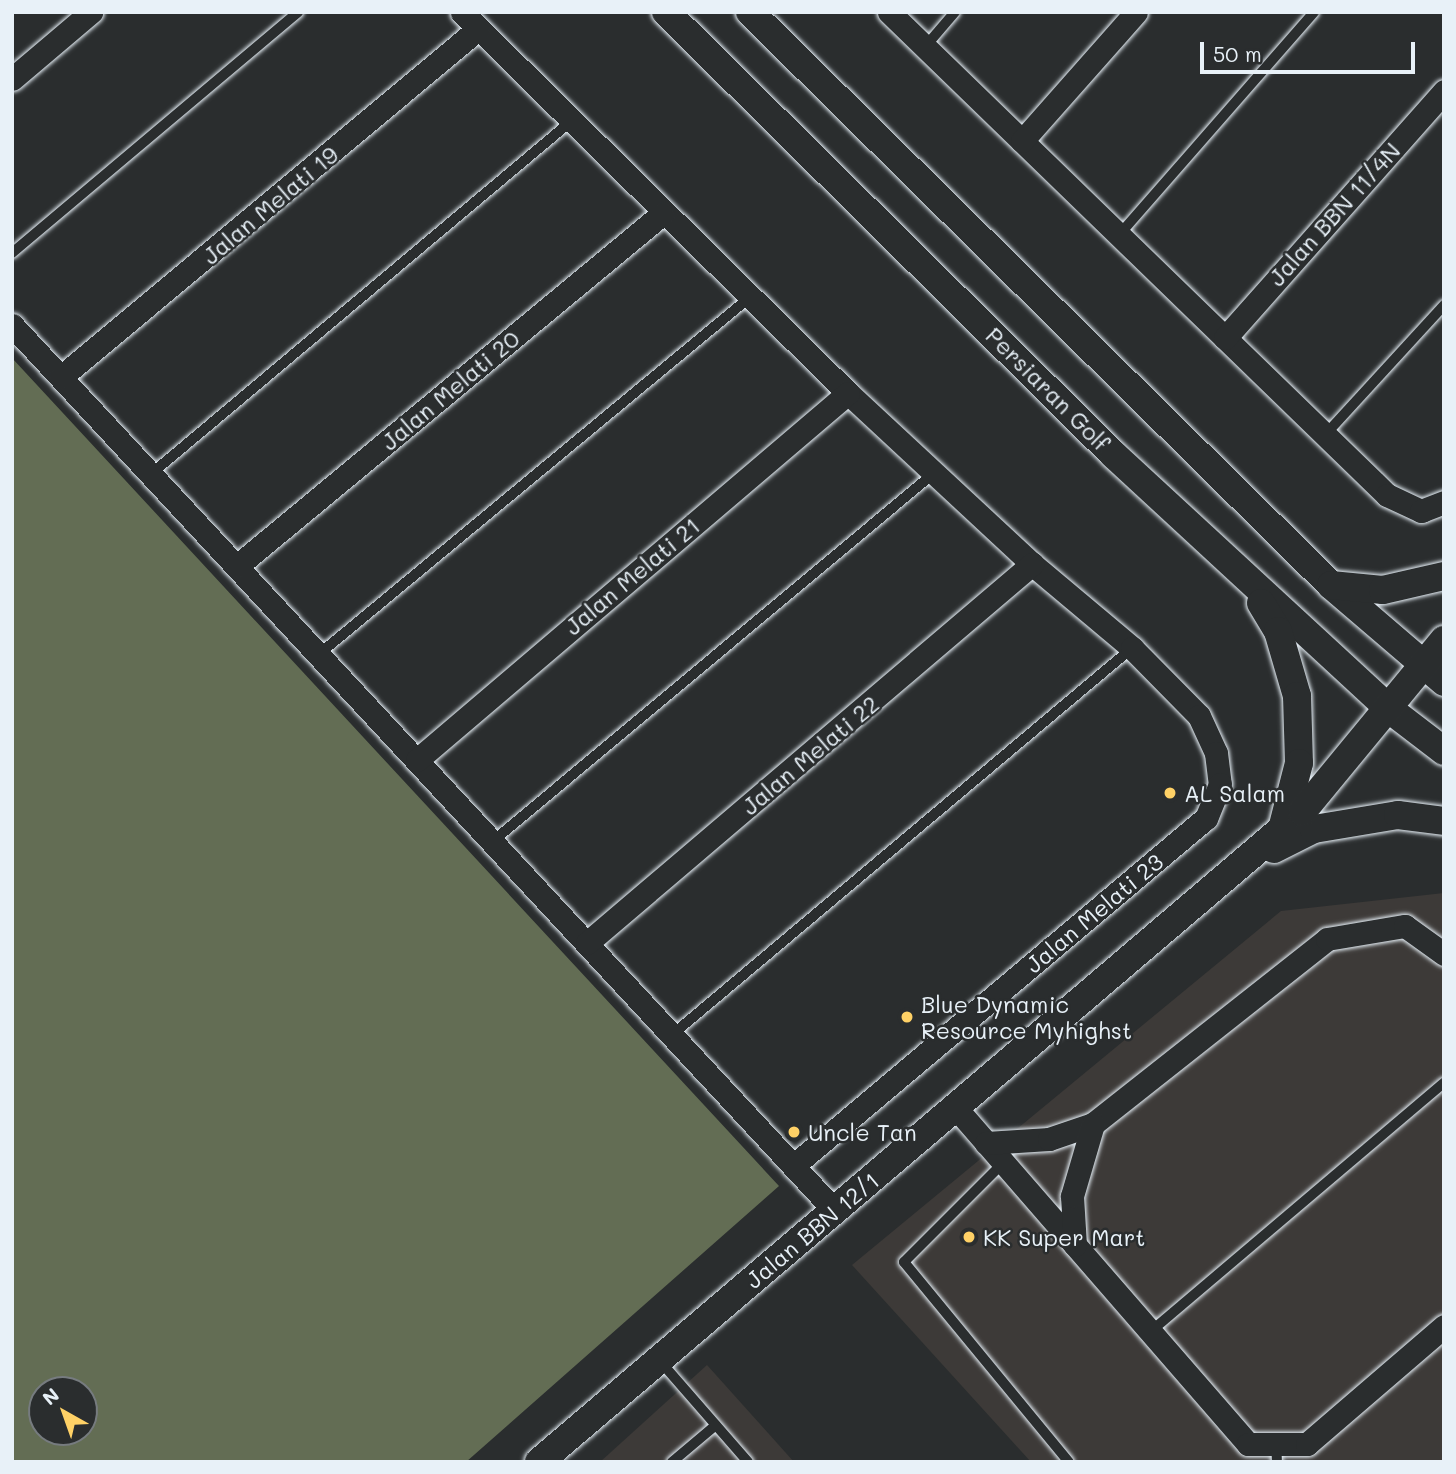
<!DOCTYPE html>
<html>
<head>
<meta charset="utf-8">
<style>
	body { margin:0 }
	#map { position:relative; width:1456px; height:1474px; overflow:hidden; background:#2a2d2e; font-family:Mali,sans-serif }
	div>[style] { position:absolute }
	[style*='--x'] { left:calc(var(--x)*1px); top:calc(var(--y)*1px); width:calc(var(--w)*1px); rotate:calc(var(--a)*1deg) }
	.built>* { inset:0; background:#3d3a38 }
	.green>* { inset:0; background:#636d54 }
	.roads { filter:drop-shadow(0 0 2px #e8f1f8) drop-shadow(0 0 2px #e8f1f8) }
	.service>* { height:10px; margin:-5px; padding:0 5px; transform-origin:5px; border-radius:5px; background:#2a2d2e }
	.minor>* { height:23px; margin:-11.5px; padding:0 11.5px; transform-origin:11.5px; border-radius:11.5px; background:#2a2d2e }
	.tertiary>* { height:28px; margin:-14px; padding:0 14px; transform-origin:14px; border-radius:14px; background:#2a2d2e }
	.dots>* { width:19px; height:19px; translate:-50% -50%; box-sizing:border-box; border:4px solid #2a2d2e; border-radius:50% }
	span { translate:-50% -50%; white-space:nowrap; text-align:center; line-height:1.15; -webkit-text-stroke:5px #2a2d2e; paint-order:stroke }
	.street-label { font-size:23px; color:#e8f1f8 }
	.poi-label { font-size:23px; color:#e8f1f8 }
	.left { translate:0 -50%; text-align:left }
	.frame { position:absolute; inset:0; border:14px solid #e8f1f8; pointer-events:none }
	.north { position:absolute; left:28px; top:1376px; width:70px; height:70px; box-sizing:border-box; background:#2a2d2e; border:2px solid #767b7f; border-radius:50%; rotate:320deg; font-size:19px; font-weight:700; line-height:28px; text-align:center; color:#e8f1f8 }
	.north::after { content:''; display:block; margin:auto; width:24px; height:32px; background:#ffd166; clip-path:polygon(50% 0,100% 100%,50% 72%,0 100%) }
	.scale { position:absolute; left:1200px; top:42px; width:215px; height:32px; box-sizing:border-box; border:4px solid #e8f1f8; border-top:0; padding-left:9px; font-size:21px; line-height:24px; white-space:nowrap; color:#e8f1f8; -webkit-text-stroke:5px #2a2d2e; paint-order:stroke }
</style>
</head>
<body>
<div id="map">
	<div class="built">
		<div style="clip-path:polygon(1444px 893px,1444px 1462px,1031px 1462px,852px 1265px,1281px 911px)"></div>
		<div style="clip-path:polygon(707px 1365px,794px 1462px,600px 1462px)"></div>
	</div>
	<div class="green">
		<div style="clip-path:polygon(evenodd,12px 358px,779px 1186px,466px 1462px,12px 1462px,12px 358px,42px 1390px,84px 1390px,84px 1432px,42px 1432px,42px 1390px)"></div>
	</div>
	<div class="roads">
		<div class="service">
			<div style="--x:925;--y:47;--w:46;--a:-49.4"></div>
			<div style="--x:1119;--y:235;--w:296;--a:-48.8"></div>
			<div style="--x:12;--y:253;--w:374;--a:-40.1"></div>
			<div style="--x:1325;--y:435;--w:176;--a:-47.5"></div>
			<div style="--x:151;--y:474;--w:546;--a:-40.02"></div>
			<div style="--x:318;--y:655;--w:560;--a:-39.64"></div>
			<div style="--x:493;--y:841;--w:574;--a:-39.84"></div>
			<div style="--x:673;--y:1034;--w:600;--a:-40.06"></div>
			<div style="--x:1003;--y:1163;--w:140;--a:135"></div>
			<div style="--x:904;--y:1262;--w:259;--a:50.5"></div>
			<div style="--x:1150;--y:1332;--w:385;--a:-40.3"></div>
			<div style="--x:660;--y:1361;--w:134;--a:48.9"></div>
			<div style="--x:1276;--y:1443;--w:19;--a:87"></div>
			<div style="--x:672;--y:1462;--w:57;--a:-40.1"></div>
		</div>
		<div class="minor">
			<div style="--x:462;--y:12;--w:542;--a:44.63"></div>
			<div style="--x:848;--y:393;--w:251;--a:42.9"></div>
			<div style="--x:1032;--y:564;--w:131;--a:40"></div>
			<div style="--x:1132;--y:648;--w:95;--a:45.4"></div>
			<div style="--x:1199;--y:716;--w:41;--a:65.3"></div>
			<div style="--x:1216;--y:753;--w:31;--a:83"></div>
			<div style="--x:1220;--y:784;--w:37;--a:112"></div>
			<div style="--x:1206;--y:818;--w:540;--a:139.88"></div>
			<div style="--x:889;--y:12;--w:694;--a:44.12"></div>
			<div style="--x:1387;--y:495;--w:38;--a:25"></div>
			<div style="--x:1421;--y:511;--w:25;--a:-21"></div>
			<div style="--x:12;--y:79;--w:104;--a:-40.3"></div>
			<div style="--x:1022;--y:141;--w:172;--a:-48.5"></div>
			<div style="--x:12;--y:325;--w:1209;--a:47.11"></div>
			<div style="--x:1225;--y:338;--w:330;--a:-48.4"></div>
			<div style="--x:61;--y:377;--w:543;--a:-39.85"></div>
			<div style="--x:237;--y:566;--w:552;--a:-39.63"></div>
			<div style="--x:417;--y:760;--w:566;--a:-40.41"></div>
			<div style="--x:587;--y:943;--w:585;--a:-40.42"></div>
			<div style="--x:956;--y:1108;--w:445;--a:49"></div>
			<div style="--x:1248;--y:1444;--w:59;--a:0"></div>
			<div style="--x:1307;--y:1444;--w:181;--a:-40.7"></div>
			<div style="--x:986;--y:1143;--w:63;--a:-3.6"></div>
			<div style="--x:1049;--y:1139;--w:46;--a:-18.8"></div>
			<div style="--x:1093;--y:1124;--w:298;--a:-38.3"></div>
			<div style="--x:1327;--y:939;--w:79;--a:-9.5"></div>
			<div style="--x:1405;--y:926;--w:48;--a:35.7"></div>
			<div style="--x:1075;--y:1245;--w:49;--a:-93.5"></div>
			<div style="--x:1072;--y:1196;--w:75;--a:-73.7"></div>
		</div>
		<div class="tertiary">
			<div style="--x:666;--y:12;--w:630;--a:44.68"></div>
			<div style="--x:1114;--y:455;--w:374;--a:42.7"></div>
			<div style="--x:1389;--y:709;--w:69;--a:37.4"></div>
			<div style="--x:750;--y:12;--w:816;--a:44.6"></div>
			<div style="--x:1331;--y:585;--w:149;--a:40.6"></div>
			<div style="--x:1331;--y:585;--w:52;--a:5.5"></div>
			<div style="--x:1383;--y:590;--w:63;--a:-12.9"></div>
			<div style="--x:1261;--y:603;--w:33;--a:59"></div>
			<div style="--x:1278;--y:631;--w:68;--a:73.7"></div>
			<div style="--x:1297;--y:696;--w:67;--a:88.3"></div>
			<div style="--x:1299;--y:763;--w:68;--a:104.4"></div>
			<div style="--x:1274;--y:849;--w:45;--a:-26.6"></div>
			<div style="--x:1314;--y:829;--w:85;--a:-9.5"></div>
			<div style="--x:1398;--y:815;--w:46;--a:7.4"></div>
			<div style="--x:539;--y:1462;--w:1002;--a:-40.43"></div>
			<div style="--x:1302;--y:812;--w:223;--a:-50.5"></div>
		</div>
	</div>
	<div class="dots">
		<div style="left:1170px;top:793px;background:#ffd166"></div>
		<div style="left:907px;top:1017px;background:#ffd166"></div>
		<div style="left:794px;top:1132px;background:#ffd166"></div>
		<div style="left:969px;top:1237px;background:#ffd166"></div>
	</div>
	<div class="street-label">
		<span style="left:270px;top:205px;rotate:-40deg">Jalan Melati 19</span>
		<span style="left:1334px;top:214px;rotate:-48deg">Jalan BBN 11/4N</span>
		<span style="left:1048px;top:389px;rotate:45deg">Persiaran Golf</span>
		<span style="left:450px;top:390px;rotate:-40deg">Jalan Melati 20</span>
		<span style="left:632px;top:576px;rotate:-40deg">Jalan Melati 21</span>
		<span style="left:810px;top:755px;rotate:-40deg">Jalan Melati 22</span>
		<span style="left:1094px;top:913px;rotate:-40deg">Jalan Melati 23</span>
		<span style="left:812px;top:1230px;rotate:-40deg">Jalan BBN 12/1</span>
	</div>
	<div class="poi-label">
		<span class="left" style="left:1184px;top:793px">AL Salam</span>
		<span class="left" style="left:921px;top:1017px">Blue Dynamic<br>Resource Myhighst</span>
		<span class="left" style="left:808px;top:1132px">Uncle Tan</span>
		<span class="left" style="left:983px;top:1237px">KK Super Mart</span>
	</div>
	<div class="frame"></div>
	<div class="north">N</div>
	<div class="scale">50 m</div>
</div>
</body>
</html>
